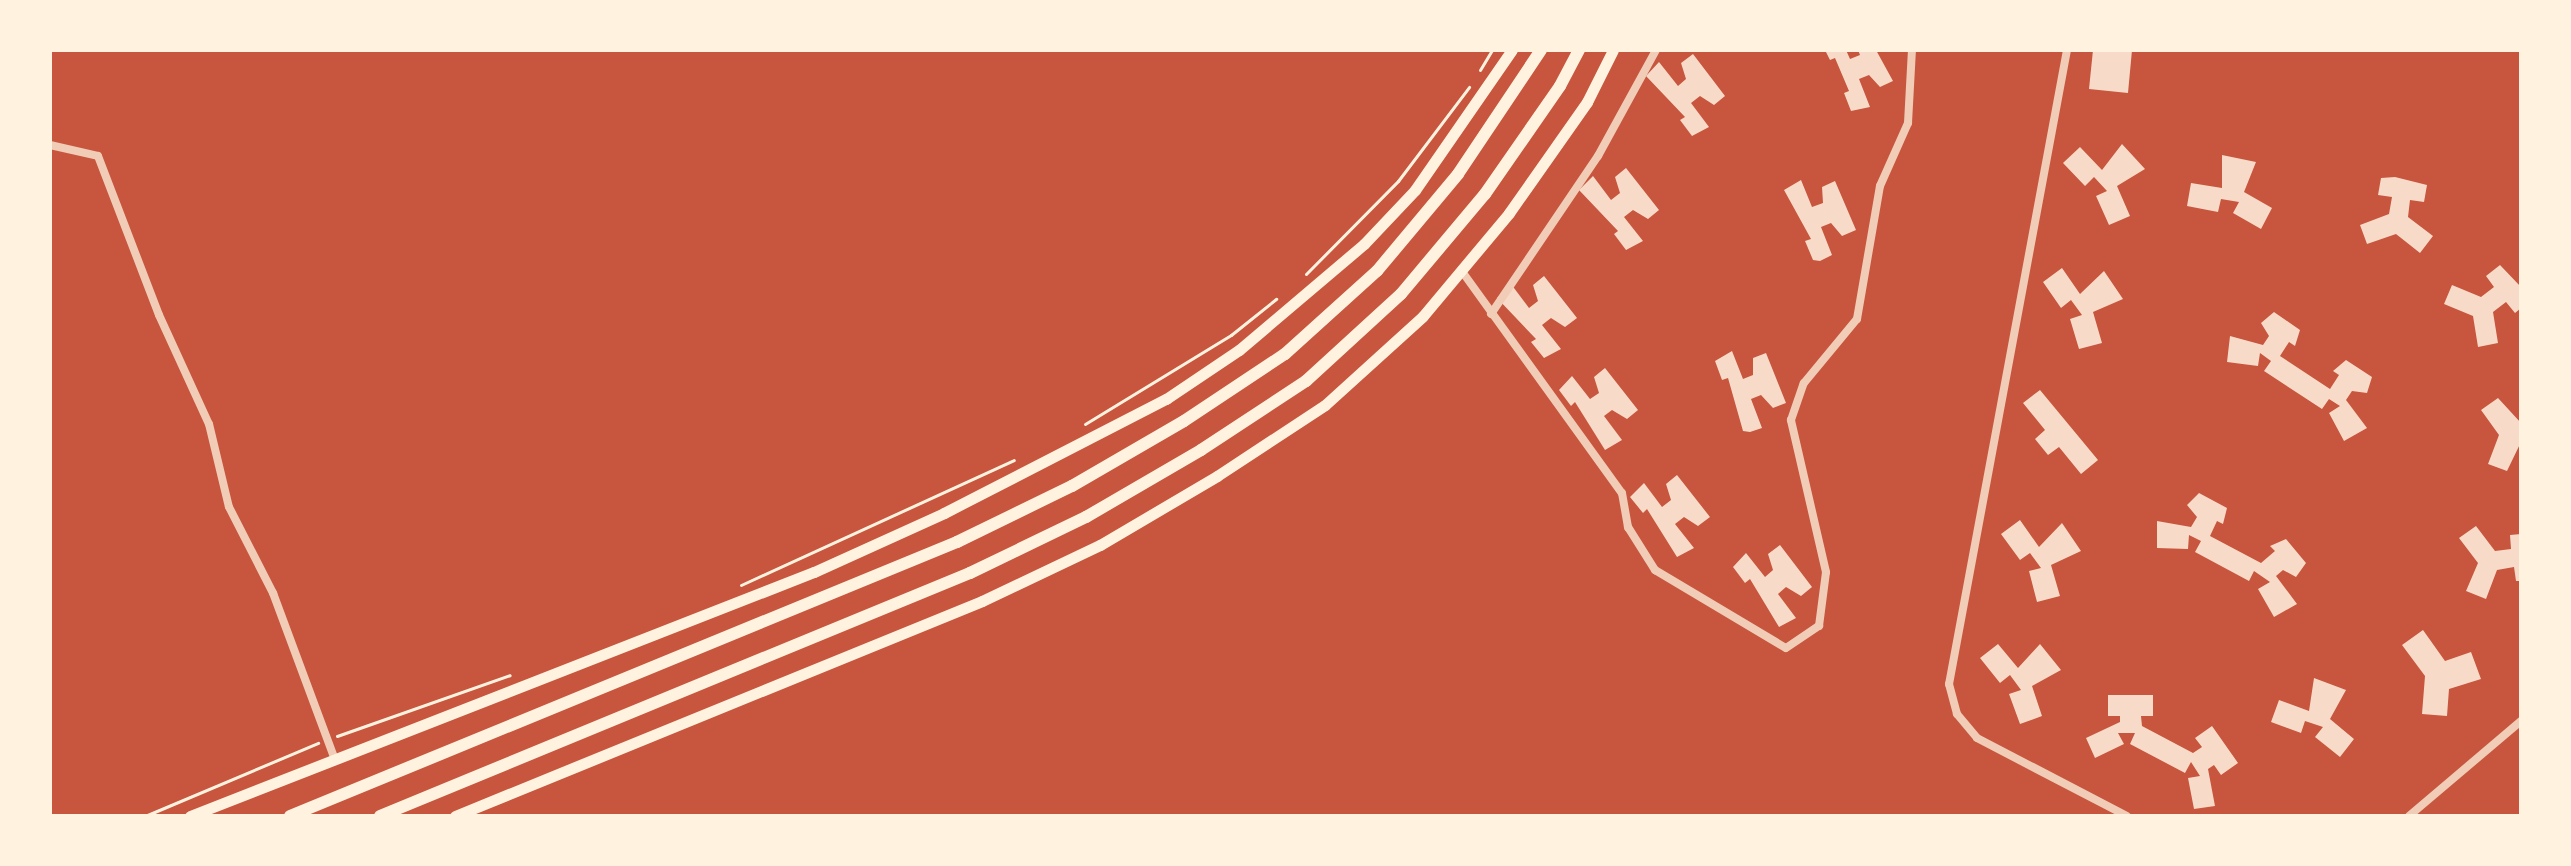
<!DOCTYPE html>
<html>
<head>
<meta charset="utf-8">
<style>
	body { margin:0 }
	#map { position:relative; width:2571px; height:866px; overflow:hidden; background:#c8553d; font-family:"Nunito Sans",sans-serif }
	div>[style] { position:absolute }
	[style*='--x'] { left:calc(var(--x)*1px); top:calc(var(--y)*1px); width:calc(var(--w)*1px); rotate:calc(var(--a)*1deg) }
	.building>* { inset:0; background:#f7dbc8 }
	.path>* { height:3px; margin:-1.5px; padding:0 1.5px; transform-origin:1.5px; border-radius:1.5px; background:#fff3e0 }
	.minor>* { height:8px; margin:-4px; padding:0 4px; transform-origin:4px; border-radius:4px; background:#f1ccb7 }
	.secondary>* { height:11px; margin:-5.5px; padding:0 5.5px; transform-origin:5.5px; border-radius:5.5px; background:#fff3e0 }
	.primary>* { height:12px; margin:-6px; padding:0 6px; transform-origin:6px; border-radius:6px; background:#fff3e0 }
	span { translate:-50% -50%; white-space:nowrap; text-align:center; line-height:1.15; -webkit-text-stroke:8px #fff3e0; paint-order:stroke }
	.frame { position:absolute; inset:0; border:52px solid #fff3e0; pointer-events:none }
</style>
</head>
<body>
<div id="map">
	<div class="building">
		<div style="clip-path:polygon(1825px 50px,1846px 50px,1850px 59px,1860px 55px,1858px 50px,1876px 50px,1893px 81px,1880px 87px,1869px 75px,1859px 79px,1870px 107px,1851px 111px,1844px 93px,1849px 91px,1835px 58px,1830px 60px)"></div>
		<div style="clip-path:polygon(2093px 50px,2132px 50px,2128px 93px,2089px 89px)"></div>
		<div style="clip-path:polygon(1693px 54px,1725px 96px,1714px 105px,1700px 96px,1691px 103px,1709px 127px,1692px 136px,1680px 120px,1685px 117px,1646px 76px,1659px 62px,1678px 86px,1686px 79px,1681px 63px)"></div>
		<div style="clip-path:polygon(2122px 144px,2145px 169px,2117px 186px,2130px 216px,2109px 225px,2096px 196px,2107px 191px,2094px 177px,2085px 186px,2063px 163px,2080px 147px,2102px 170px)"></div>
		<div style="clip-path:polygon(2222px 155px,2256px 162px,2244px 192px,2272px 208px,2261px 229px,2233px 213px,2239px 202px,2221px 199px,2218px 212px,2187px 206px,2191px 183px,2222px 188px)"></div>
		<div style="clip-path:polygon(1626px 168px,1659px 210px,1648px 219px,1633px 210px,1624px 217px,1643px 241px,1626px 250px,1614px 234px,1618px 231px,1579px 190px,1593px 176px,1611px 200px,1620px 193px,1615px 177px)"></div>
		<div style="clip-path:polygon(2395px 177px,2427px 185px,2424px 202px,2410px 200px,2408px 217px,2433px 236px,2420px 253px,2396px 234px,2367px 244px,2360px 225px,2389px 214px,2392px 197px,2378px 195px,2381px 178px)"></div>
		<div style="clip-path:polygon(1801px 180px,1812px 207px,1823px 203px,1822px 187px,1835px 181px,1856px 230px,1842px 236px,1831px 223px,1821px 227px,1832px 255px,1820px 261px,1813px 260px,1805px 241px,1811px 239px,1784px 190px)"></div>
		<div style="clip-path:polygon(2500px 265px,2521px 287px,2521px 308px,2515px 313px,2506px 302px,2493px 312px,2498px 343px,2478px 347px,2473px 316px,2444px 304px,2452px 285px,2481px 297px,2494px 287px,2486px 276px)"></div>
		<div style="clip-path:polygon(2062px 268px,2080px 294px,2104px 271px,2123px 299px,2093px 312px,2102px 343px,2079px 349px,2070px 319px,2082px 315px,2071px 300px,2061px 308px,2043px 282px)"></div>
		<div style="clip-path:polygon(1544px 276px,1577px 318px,1565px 327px,1551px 318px,1542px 325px,1561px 349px,1544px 358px,1531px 342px,1536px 339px,1497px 298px,1511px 284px,1529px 308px,1538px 301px,1533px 285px)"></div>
		<div style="clip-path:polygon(2274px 312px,2300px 330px,2295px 346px,2289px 342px,2280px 356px,2330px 389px,2339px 375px,2333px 371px,2346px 360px,2372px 377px,2367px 393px,2352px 391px,2346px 400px,2367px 428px,2344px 441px,2329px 413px,2340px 406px,2329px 399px,2322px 409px,2264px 371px,2271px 361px,2260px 353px,2258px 366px,2227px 362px,2230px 336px,2263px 345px,2269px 336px,2261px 323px)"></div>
		<div style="clip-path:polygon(1732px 351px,1743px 379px,1753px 375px,1753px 358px,1766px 353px,1786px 403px,1773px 408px,1761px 395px,1751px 399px,1762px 428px,1750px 432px,1743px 431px,1728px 378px,1722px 380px,1715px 361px)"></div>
		<div style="clip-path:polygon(1605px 368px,1638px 410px,1627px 419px,1612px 410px,1604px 416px,1622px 440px,1605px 450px,1575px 402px,1571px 406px,1559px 390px,1572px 376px,1590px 399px,1599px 393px,1594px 377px)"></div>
		<div style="clip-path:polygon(2040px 390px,2098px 460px,2081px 474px,2059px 447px,2048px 455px,2035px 439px,2045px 430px,2023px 403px)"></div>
		<div style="clip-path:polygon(2498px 398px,2521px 423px,2521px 442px,2507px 471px,2488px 464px,2499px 435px,2481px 410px)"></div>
		<div style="clip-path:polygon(1677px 475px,1710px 517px,1698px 526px,1684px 517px,1675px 524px,1694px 548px,1677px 557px,1647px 509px,1643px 513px,1630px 497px,1644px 483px,1662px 507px,1671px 500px,1666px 484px)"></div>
		<div style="clip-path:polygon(2199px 493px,2227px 508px,2223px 524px,2217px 521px,2210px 536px,2261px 563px,2275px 551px,2270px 546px,2286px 539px,2306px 563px,2296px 577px,2283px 570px,2276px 576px,2297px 604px,2274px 617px,2258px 589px,2270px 582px,2254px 571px,2249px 581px,2195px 552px,2201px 541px,2189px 535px,2188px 549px,2157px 548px,2157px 521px,2191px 527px,2197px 517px,2187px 505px)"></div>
		<div style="clip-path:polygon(2020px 520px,2039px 547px,2062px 523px,2081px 551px,2051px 565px,2060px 596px,2037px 602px,2029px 571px,2041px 568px,2030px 553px,2020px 560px,2001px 534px)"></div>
		<div style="clip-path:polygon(2476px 526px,2495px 551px,2511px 549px,2510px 535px,2521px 534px,2521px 581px,2516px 581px,2514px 567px,2497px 570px,2486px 599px,2466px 591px,2478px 563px,2459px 538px)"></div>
		<div style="clip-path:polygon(1780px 545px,1812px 587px,1801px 596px,1786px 587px,1778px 594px,1796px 618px,1779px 627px,1750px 579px,1745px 583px,1733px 567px,1746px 553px,1765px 577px,1773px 570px,1768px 554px)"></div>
		<div style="clip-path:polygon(2423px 630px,2445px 661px,2471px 652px,2481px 679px,2449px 689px,2447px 716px,2422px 714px,2425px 676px,2402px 645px)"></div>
		<div style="clip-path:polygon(1998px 644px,2018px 668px,2040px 644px,2061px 670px,2032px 686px,2042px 716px,2020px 724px,2009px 694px,2021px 690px,2010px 675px,2000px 683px,1980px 658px)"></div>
		<div style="clip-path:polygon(2314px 678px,2346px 690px,2330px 719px,2354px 739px,2340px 757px,2315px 737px,2323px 727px,2305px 721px,2301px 733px,2271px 722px,2279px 700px,2309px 711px)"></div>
		<div style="clip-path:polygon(2108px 695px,2153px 695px,2153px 716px,2141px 716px,2142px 726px,2193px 753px,2202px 747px,2195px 738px,2212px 726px,2238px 763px,2221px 775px,2214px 765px,2208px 769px,2215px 806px,2194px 809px,2188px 778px,2200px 776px,2191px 762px,2185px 773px,2130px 744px,2135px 733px,2118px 733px,2124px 744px,2095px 758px,2086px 738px,2120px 722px,2120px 716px,2108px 716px)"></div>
	</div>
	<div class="path">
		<div style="--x:1480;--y:70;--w:23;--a:-59"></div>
		<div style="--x:1306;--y:274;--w:131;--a:-45.3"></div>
		<div style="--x:1398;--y:181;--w:118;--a:-52.9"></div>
		<div style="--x:1085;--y:424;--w:171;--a:-31.4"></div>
		<div style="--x:1231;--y:335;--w:58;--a:-38.7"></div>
		<div style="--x:741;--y:585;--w:300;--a:-24.6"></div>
		<div style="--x:337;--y:736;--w:183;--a:-19.4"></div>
		<div style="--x:145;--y:816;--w:188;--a:-22.9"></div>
	</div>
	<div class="minor">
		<div style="--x:2067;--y:50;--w:645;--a:100.54"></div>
		<div style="--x:1949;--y:684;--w:31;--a:75"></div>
		<div style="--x:1957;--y:714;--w:31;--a:50"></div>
		<div style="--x:1977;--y:738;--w:169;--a:27.5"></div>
		<div style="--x:50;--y:145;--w:49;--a:12.9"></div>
		<div style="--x:98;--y:156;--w:170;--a:69"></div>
		<div style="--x:159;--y:315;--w:120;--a:65.4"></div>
		<div style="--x:209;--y:424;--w:85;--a:76.5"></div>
		<div style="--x:229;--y:507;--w:97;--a:62.9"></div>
		<div style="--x:273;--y:593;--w:175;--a:69.6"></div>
		<div style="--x:1461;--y:270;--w:275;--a:54.2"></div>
		<div style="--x:1622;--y:493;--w:35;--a:80"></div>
		<div style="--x:1628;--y:527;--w:51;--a:57.9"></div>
		<div style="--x:1655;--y:570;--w:152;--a:30.8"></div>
		<div style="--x:1786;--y:648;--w:40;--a:-34"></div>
		<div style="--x:1819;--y:626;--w:54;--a:-82.6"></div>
		<div style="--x:1826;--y:572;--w:156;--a:-103"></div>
		<div style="--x:1791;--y:420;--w:39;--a:-71"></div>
		<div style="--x:1804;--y:383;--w:83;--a:-50.4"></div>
		<div style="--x:1857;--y:319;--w:135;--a:-80.2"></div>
		<div style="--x:1880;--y:186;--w:69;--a:-66"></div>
		<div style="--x:1908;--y:123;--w:73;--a:-86.9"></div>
		<div style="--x:1491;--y:314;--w:191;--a:-55.9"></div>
		<div style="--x:1598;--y:156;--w:121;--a:-61.3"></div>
		<div style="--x:2409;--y:816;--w:147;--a:-40.3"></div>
	</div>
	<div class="secondary">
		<div style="--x:190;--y:816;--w:670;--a:-21.36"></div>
		<div style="--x:814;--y:572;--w:143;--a:-24.4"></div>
		<div style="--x:944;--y:513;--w:250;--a:-27.2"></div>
		<div style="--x:1166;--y:399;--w:88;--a:-33.9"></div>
		<div style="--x:1239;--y:350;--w:164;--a:-40.3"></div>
		<div style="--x:1364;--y:244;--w:74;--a:-46.6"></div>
		<div style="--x:1415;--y:190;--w:170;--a:-55.3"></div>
		<div style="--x:455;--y:816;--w:569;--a:-22.19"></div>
		<div style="--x:982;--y:601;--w:131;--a:-25.4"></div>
		<div style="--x:1100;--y:545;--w:136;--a:-30.5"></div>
		<div style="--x:1217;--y:476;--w:129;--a:-33.3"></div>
		<div style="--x:1325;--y:405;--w:132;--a:-42.2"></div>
		<div style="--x:1423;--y:316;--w:134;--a:-50.1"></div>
		<div style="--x:1509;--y:213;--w:136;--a:-54.9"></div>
		<div style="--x:1587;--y:102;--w:58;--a:-63.4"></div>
	</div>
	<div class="primary">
		<div style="--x:290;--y:816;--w:721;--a:-22.33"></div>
		<div style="--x:957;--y:542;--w:128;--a:-26"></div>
		<div style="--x:1072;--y:486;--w:129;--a:-30.1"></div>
		<div style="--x:1184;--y:421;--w:121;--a:-33.6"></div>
		<div style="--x:1285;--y:354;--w:124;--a:-42.1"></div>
		<div style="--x:1377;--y:271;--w:126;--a:-50.1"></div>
		<div style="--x:1458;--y:174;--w:149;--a:-56.2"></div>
		<div style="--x:380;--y:816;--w:638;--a:-22.39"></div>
		<div style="--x:970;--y:573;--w:129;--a:-25.8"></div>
		<div style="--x:1086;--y:517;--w:133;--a:-30.2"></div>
		<div style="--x:1201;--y:450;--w:126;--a:-33.3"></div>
		<div style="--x:1306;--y:381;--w:129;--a:-42.5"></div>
		<div style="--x:1401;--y:294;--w:131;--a:-50"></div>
		<div style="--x:1485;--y:194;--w:131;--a:-55.2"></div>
		<div style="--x:1560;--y:86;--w:41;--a:-62.2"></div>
	</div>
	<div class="frame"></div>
</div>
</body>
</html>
